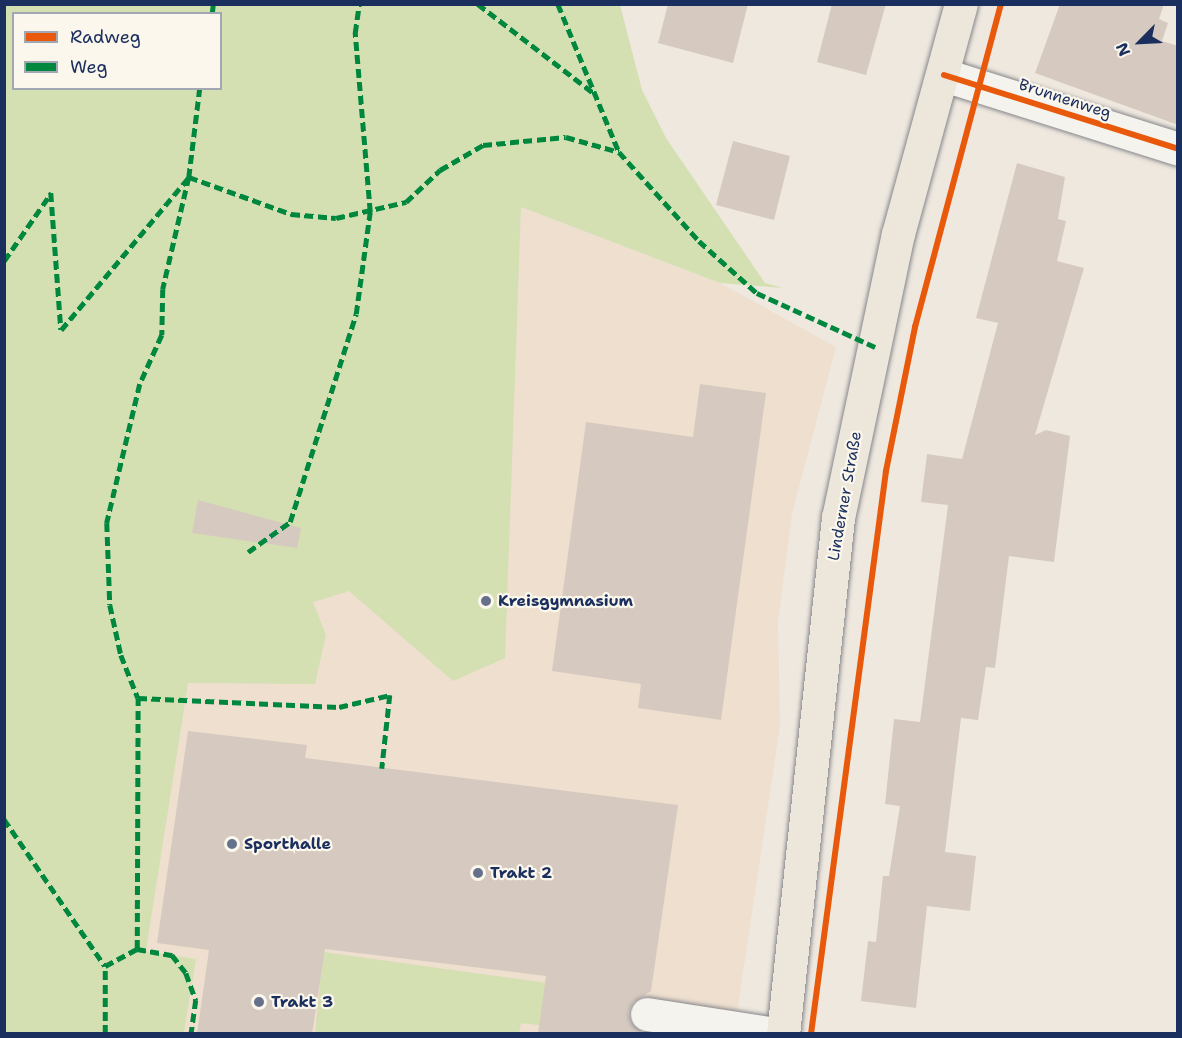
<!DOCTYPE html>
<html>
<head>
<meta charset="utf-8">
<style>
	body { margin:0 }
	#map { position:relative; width:1182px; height:1038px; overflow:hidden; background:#efe8df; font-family:"Shantell Sans",sans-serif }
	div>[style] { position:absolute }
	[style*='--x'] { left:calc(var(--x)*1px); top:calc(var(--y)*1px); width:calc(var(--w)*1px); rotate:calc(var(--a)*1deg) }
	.built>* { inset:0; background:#eedfcf }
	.green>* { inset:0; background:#d4dfb2 }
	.building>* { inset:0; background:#d6cac0 }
	.roads { filter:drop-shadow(0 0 2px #86878c) drop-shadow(0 0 2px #86878c) }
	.minor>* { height:33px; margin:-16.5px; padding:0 16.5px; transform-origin:16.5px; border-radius:16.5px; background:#f5f3ee }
	.major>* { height:33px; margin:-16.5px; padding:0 16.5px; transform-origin:16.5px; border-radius:16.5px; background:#ece6db }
	.quiet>* { height:4.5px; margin-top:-2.25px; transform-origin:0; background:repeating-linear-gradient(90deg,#00873e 0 9px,transparent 0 13.5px) }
	.cycleway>* { height:6px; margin:-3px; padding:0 3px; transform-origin:3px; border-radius:3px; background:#e8590c }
	.dots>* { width:16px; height:16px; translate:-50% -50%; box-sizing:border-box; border:3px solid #fbf7ec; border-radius:50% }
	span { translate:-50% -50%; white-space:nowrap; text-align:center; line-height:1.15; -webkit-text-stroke:4.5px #fbf7ec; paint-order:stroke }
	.street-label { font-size:16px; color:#1b2f5e }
	.poi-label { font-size:16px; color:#1b2f5e; font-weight:700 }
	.left { translate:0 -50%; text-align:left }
	.frame { position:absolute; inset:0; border:6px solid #1b2f5e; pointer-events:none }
	.legend { position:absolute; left:12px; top:12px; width:210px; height:78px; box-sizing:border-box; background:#fbf7ec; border:2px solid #a1a7b3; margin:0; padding:8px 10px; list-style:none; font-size:18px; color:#1b2f5e }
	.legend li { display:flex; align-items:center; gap:12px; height:30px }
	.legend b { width:30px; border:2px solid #a1a7b3 }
	.north { position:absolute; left:1110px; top:12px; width:60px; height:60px; -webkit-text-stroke:4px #fbf7ec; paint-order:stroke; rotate:246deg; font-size:16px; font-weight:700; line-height:24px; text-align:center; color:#1b2f5e }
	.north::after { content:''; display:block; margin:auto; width:21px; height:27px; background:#1b2f5e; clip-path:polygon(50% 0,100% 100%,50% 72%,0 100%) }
</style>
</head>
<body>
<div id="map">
	<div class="built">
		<div style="clip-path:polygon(521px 207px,720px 283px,836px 347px,792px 514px,778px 621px,780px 726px,734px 1033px,184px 1033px,196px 959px,146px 952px,187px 683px,192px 573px,506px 581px)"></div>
	</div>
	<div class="green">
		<div style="clip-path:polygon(evenodd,5px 5px,620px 5px,642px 90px,666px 138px,765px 283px,783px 288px,720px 283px,521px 207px,505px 658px,453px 681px,349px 591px,313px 602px,326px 635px,315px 684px,188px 683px,146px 951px,196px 959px,184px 1033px,5px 1034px,5px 5px,14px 14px,220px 14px,220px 88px,14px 88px,14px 14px)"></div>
		<div style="clip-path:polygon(323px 952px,583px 988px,576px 1029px,521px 1023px,519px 1033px,315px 1034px)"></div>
	</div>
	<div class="building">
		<div style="clip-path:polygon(668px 4px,748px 4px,733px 63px,658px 43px)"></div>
		<div style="clip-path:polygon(832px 4px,886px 4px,866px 75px,817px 62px)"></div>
		<div style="clip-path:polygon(1060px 4px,1164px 4px,1159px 19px,1168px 23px,1162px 41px,1178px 46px,1178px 125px,1035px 73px)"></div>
		<div style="clip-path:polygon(733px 141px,790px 156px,774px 220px,716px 205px)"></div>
		<div style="clip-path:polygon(1017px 163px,1065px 177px,1058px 219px,1066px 221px,1057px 261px,1084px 268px,1035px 435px,1046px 430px,1070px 436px,1054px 562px,1009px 556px,995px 668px,986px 667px,978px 720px,961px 718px,945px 852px,976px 856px,970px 911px,927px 906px,916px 1008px,861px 1001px,868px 941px,876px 942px,883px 876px,889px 876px,900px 806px,885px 804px,894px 719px,920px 722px,948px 505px,921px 502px,927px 454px,962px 459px,998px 323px,976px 318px)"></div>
		<div style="clip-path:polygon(700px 384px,766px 393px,721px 720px,638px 708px,641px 684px,552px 671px,586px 422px,693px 437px)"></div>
		<div style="clip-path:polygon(198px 500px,301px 528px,297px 548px,192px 533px)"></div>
		<div style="clip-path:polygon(188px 731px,307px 745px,305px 758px,678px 805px,651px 991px,633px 1002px,628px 1012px,630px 1021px,644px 1034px,538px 1034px,546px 976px,325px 949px,312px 1034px,197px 1034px,209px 950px,157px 943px)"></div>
	</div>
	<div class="roads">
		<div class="minor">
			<div style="--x:944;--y:75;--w:245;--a:17.5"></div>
			<div style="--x:647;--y:1014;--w:130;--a:8.9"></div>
		</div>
		<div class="major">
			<div style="--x:783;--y:1034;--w:519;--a:-83.92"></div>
			<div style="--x:838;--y:518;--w:290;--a:-78.1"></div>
			<div style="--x:898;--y:234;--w:238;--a:-74.7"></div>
		</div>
	</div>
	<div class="quiet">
		<div style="--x:478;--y:4;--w:148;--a:37.6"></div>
		<div style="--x:558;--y:4;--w:160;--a:67.6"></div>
		<div style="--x:619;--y:152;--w:120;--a:48"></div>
		<div style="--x:699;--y:241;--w:78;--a:41.9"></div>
		<div style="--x:757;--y:293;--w:130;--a:24.6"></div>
		<div style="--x:212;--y:14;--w:10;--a:-84"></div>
		<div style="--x:200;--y:88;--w:90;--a:97"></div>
		<div style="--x:189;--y:177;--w:115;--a:103.1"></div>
		<div style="--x:163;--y:289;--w:46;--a:91.2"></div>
		<div style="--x:162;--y:335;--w:54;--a:114.2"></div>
		<div style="--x:140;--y:384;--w:143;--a:103.4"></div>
		<div style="--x:107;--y:523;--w:82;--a:87.9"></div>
		<div style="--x:110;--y:605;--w:51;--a:77.6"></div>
		<div style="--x:121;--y:655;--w:46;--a:68.4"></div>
		<div style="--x:138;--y:698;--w:201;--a:2.6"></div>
		<div style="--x:339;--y:707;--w:52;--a:-13.2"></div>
		<div style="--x:390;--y:695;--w:74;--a:96.2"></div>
		<div style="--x:4;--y:261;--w:83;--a:-55.3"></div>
		<div style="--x:51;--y:193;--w:137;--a:85.8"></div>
		<div style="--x:61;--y:330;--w:199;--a:-50.1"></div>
		<div style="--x:189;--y:177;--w:109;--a:19.9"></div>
		<div style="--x:291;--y:214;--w:45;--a:5.1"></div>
		<div style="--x:336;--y:218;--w:72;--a:-12.9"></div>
		<div style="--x:406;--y:202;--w:47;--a:-43.3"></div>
		<div style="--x:440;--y:170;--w:50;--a:-30.2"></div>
		<div style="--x:483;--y:145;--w:83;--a:-5.5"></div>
		<div style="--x:566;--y:137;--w:55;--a:15.8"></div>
		<div style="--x:248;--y:552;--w:52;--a:-35.5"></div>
		<div style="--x:290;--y:522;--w:218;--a:-72.4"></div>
		<div style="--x:356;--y:314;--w:103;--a:-82.2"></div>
		<div style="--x:370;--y:212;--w:180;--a:-94.8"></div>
		<div style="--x:355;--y:33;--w:29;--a:-82"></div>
		<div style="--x:4;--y:819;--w:178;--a:55.5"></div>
		<div style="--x:105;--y:966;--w:36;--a:-28"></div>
		<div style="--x:137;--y:949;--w:251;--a:-89.8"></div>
		<div style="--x:137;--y:949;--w:36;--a:10"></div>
		<div style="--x:172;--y:955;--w:23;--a:52"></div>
		<div style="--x:186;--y:973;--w:29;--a:70"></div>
		<div style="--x:196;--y:1000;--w:34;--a:98"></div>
		<div style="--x:105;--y:1034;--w:68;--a:-90"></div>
	</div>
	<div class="cycleway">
		<div style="--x:944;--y:75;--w:245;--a:17.5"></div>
		<div style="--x:811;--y:1034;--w:568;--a:-82.41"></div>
		<div style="--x:886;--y:471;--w:147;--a:-78.6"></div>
		<div style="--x:915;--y:327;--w:334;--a:-75.1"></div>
	</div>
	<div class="dots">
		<div style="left:486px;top:601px;background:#65708b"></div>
		<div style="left:232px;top:844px;background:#65708b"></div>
		<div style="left:478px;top:873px;background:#65708b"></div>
		<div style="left:259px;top:1002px;background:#65708b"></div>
	</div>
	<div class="street-label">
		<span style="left:1065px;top:99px;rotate:18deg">Brunnenweg</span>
		<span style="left:845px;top:496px;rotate:-80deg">Linderner Straße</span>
	</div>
	<div class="poi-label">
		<span class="left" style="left:498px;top:601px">Kreisgymnasium</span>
		<span class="left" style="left:244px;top:844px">Sporthalle</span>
		<span class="left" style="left:490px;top:873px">Trakt 2</span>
		<span class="left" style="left:271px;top:1002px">Trakt 3</span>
	</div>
	<div class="frame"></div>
	<ul class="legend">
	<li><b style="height:8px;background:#e8590c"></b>Radweg</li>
	<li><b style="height:8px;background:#00873e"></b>Weg</li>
	</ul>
	<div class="north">N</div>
</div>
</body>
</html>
